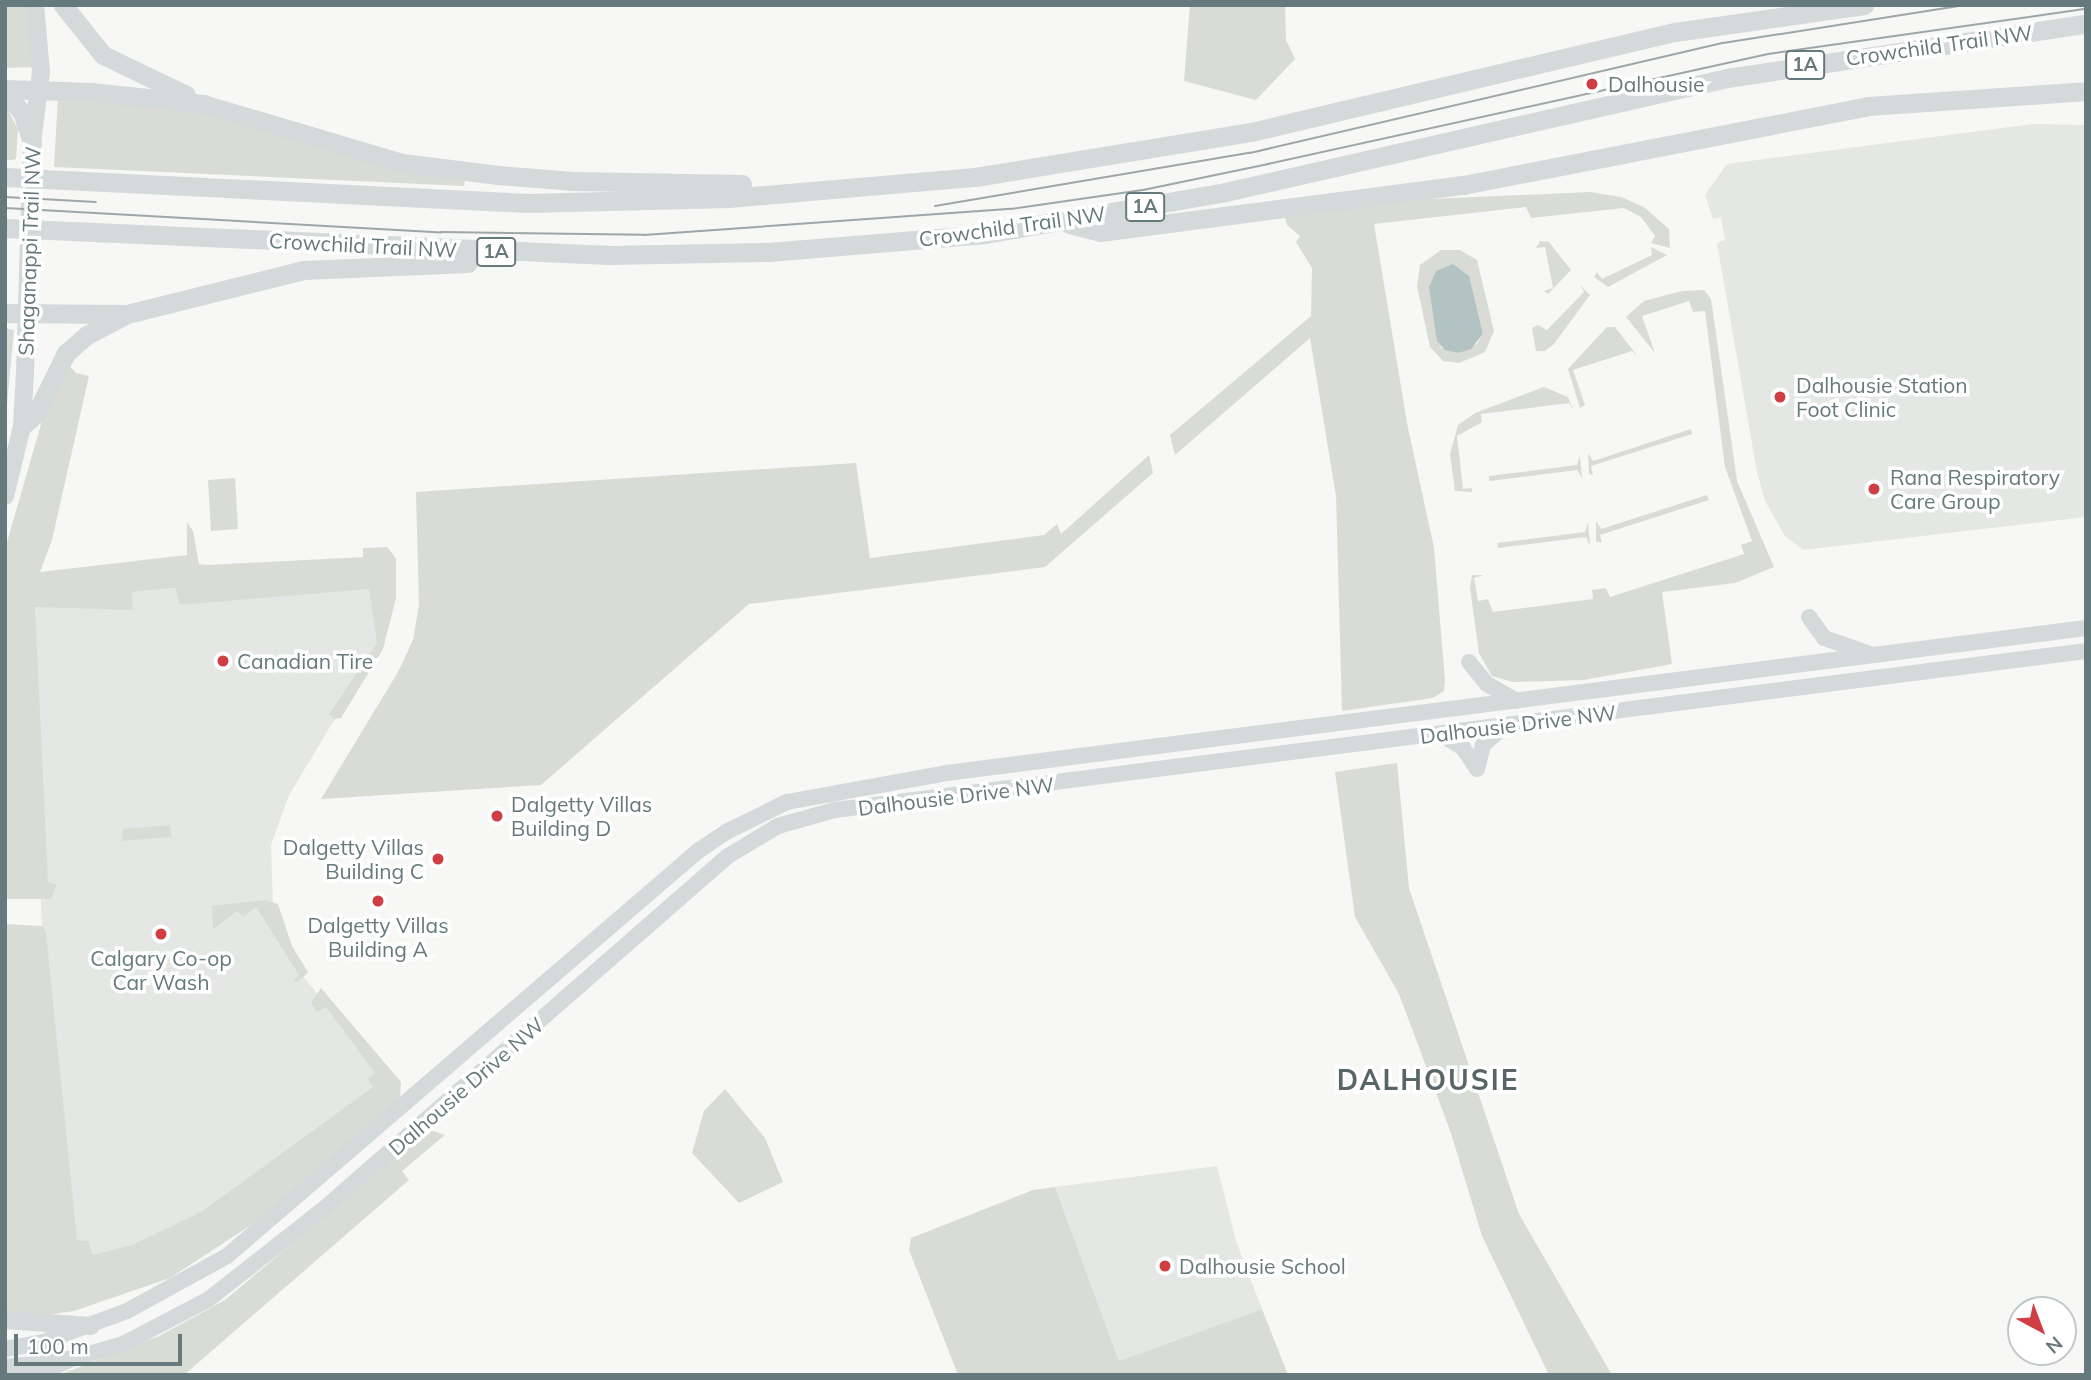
<!DOCTYPE html>
<html>
<head>
<meta charset="utf-8">
<style>
	body { margin:0 }
	#map { position:relative; width:2091px; height:1380px; overflow:hidden; background:#f7f7f5; font-family:Mulish,sans-serif }
	div>[style] { position:absolute }
	[style*='--x'] { left:calc(var(--x)*1px); top:calc(var(--y)*1px); width:calc(var(--w)*1px); rotate:calc(var(--a)*1deg) }
	.built>* { inset:0; background:#e5e7e5 }
	.green>* { inset:0; background:#d9dcd5 }
	.water>* { inset:0; background:#b3c2c2 }
	.secondary>* { height:16px; margin:-8px; padding:0 8px; transform-origin:8px; border-radius:8px; background:#d4d9da }
	.primary>* { height:18px; margin:-9px; padding:0 9px; transform-origin:9px; border-radius:9px; background:#d4d9da }
	.highway>* { height:19px; margin:-9.5px; padding:0 9.5px; transform-origin:9.5px; border-radius:9.5px; background:#d4d9da }
	.tram>* { height:2px; margin:-1px; padding:0 1px; transform-origin:1px; border-radius:1px; background:#9da6a8 }
	.dots>* { width:19px; height:19px; translate:-50% -50%; box-sizing:border-box; border:4px solid #fff; border-radius:50% }
	span { translate:-50% -50%; white-space:nowrap; text-align:center; line-height:1.15; -webkit-text-stroke:7px #fff; paint-order:stroke }
	.shield-label span { padding:2px 5px; background:#fff; border:2px solid; border-radius:5px; -webkit-text-stroke-width:0 }
	.shield-label { font-size:19px; color:#66797c; font-weight:700 }
	.street-label { font-size:21px; color:#66797c }
	.poi-label { font-size:21px; color:#66797c }
	.left { translate:0 -50%; text-align:left }
	.right { translate:-100% -50%; text-align:right }
	.district-label { font-size:28px; color:#576568; font-weight:700; letter-spacing:2px }
	.frame { position:absolute; inset:0; border:7px solid #66797c; pointer-events:none }
	.north { position:absolute; left:2007px; top:1296px; width:70px; height:70px; box-sizing:border-box; background:#fff; border:2px solid #c2c9cb; border-radius:50%; rotate:139deg; font-size:19px; font-weight:700; line-height:28px; text-align:center; color:#66797c }
	.north::after { content:''; display:block; margin:auto; width:24px; height:32px; background:#ce3e43; clip-path:polygon(50% 0,100% 100%,50% 72%,0 100%) }
	.scale { position:absolute; left:14px; top:1334px; width:168px; height:32px; box-sizing:border-box; border:4px solid #66797c; border-top:0; padding-left:9px; font-size:21px; line-height:24px; white-space:nowrap; color:#66797c; -webkit-text-stroke:5px #fff; paint-order:stroke }
</style>
</head>
<body>
<div id="map">
	<div class="built">
		<div style="clip-path:polygon(2033px 124px,2086px 125px,2086px 517px,1803px 550px,1785px 536px,1765px 501px,1757px 472px,1717px 243px,1725px 240px,1721px 217px,1713px 219px,1705px 195px,1727px 164px)"></div>
		<div style="clip-path:polygon(389px 583px,381px 642px,289px 795px,271px 845px,273px 907px,302px 975px,391px 1084px,180px 1247px,68px 1282px,42px 926px,27px 602px,133px 610px,132px 592px,177px 588px,179px 605px)"></div>
		<div style="clip-path:polygon(1217px 1166px,1236px 1241px,1262px 1309px,1119px 1361px,1055px 1187px)"></div>
	</div>
	<div class="green">
		<div style="clip-path:polygon(5px 5px,30px 5px,35px 67px,5px 68px)"></div>
		<div style="clip-path:polygon(1190px 5px,1285px 5px,1286px 40px,1295px 59px,1256px 100px,1184px 81px)"></div>
		<div style="clip-path:polygon(58px 97px,143px 102px,206px 114px,425px 175px,465px 181px,464px 186px,54px 167px)"></div>
		<div style="clip-path:polygon(5px 105px,18px 129px,16px 159px,12px 160px,5px 160px)"></div>
		<div style="clip-path:polygon(1590px 192px,1621px 197px,1644px 207px,1669px 229px,1670px 248px,1651px 243px,1655px 236px,1641px 217px,1624px 208px,1531px 218px,1526px 207px,1374px 224px,1407px 423px,1434px 548px,1445px 681px,1444px 691px,1433px 698px,1342px 711px,1336px 496px,1310px 338px,1175px 455px,1170px 435px,1311px 316px,1312px 268px,1296px 242px,1300px 236px,1287px 225px,1285px 217px,1430px 199px)"></div>
		<div style="clip-path:polygon(1540px 241px,1549px 242px,1571px 270px,1548px 294px,1544px 291px,1553px 288px,1545px 247px,1536px 248px)"></div>
		<div style="clip-path:polygon(1651px 247px,1667px 255px,1608px 287px,1594px 277px,1597px 272px,1602px 279px,1652px 255px)"></div>
		<div style="clip-path:polygon(evenodd,1441px 250px,1460px 250px,1477px 260px,1494px 331px,1485px 352px,1459px 363px,1443px 361px,1430px 347px,1417px 286px,1420px 265px,1441px 250px,1477px 310px,1483px 334px,1477px 344px,1458px 353px,1440px 347px,1477px 310px)"></div>
		<div style="clip-path:polygon(1580px 285px,1590px 295px,1554px 344px,1545px 351px,1536px 351px,1532px 328px,1538px 325px,1547px 330px,1584px 292px)"></div>
		<div style="clip-path:polygon(1682px 291px,1704px 290px,1711px 299px,1737px 481px,1774px 567px,1735px 583px,1662px 592px,1672px 664px,1584px 680px,1513px 682px,1492px 676px,1479px 653px,1470px 588px,1472px 575px,1484px 575px,1474px 578px,1478px 601px,1488px 599px,1493px 612px,1593px 599px,1592px 590px,1606px 588px,1610px 597px,1744px 554px,1741px 545px,1752px 541px,1725px 467px,1705px 311px,1693px 312px,1689px 301px,1642px 316px,1655px 353px,1626px 317px,1644px 301px)"></div>
		<div style="clip-path:polygon(1607px 327px,1615px 327px,1638px 357px,1632px 351px,1573px 370px,1585px 405px,1580px 408px,1568px 369px)"></div>
		<div style="clip-path:polygon(5px 328px,14px 330px,5px 426px)"></div>
		<div style="clip-path:polygon(67px 363px,76px 373px,89px 376px,52px 540px,40px 572px,187px 555px,187px 522px,193px 531px,199px 564px,208px 565px,363px 557px,363px 548px,387px 547px,396px 558px,396px 598px,383px 649px,341px 718px,334px 719px,329px 714px,377px 643px,369px 589px,179px 605px,176px 588px,132px 592px,133px 610px,35px 607px,48px 882px,57px 885px,51px 899px,5px 899px,5px 549px,44px 414px)"></div>
		<div style="clip-path:polygon(1544px 387px,1568px 397px,1573px 410px,1569px 403px,1481px 414px,1482px 422px,1457px 436px,1463px 489px,1472px 488px,1472px 492px,1455px 491px,1450px 454px,1458px 425px,1475px 413px)"></div>
		<div style="clip-path:polygon(1691px 429px,1692px 434px,1591px 466px,1593px 475px,1589px 474px,1588px 453px,1593px 461px)"></div>
		<div style="clip-path:polygon(1149px 455px,1153px 473px,1045px 567px,749px 604px,541px 785px,321px 799px,398px 672px,413px 640px,419px 605px,416px 492px,856px 463px,870px 558px,1044px 535px,1057px 524px,1061px 534px)"></div>
		<div style="clip-path:polygon(1580px 455px,1582px 478px,1577px 470px,1489px 481px,1489px 476px,1577px 465px)"></div>
		<div style="clip-path:polygon(235px 478px,238px 529px,211px 531px,208px 480px)"></div>
		<div style="clip-path:polygon(1707px 495px,1709px 500px,1600px 535px,1602px 543px,1596px 541px,1596px 521px,1601px 529px)"></div>
		<div style="clip-path:polygon(1588px 522px,1590px 546px,1586px 537px,1498px 548px,1497px 543px,1585px 532px)"></div>
		<div style="clip-path:polygon(1397px 763px,1409px 888px,1519px 1214px,1612px 1375px,1549px 1375px,1482px 1236px,1451px 1133px,1399px 994px,1355px 917px,1335px 772px)"></div>
		<div style="clip-path:polygon(170px 825px,172px 844px,170px 837px,122px 841px,123px 829px)"></div>
		<div style="clip-path:polygon(265px 900px,278px 904px,292px 946px,308px 972px,299px 981px,292px 982px,299px 975px,256px 907px,243px 917px,237px 911px,213px 929px,212px 906px)"></div>
		<div style="clip-path:polygon(5px 924px,42px 926px,46px 933px,77px 1240px,88px 1241px,93px 1255px,132px 1245px,201px 1212px,373px 1087px,368px 1079px,375px 1073px,326px 1007px,317px 1012px,311px 1003px,321px 988px,401px 1082px,400px 1098px,271px 1212px,170px 1278px,74px 1311px,32px 1317px,5px 1312px)"></div>
		<div style="clip-path:polygon(725px 1089px,765px 1138px,783px 1182px,739px 1203px,692px 1153px,704px 1111px)"></div>
		<div style="clip-path:polygon(428px 1129px,445px 1135px,402px 1171px,409px 1180px,184px 1375px,59px 1375px,159px 1336px,225px 1300px)"></div>
		<div style="clip-path:polygon(1055px 1187px,1119px 1361px,1262px 1309px,1288px 1375px,958px 1375px,909px 1250px,911px 1238px,1033px 1190px)"></div>
	</div>
	<div class="water">
		<div style="clip-path:polygon(1453px 264px,1469px 276px,1483px 334px,1471px 349px,1458px 353px,1445px 350px,1437px 341px,1429px 287px,1436px 271px)"></div>
	</div>
	<div class="secondary">
		<div style="--x:1809;--y:617;--w:26;--a:54"></div>
		<div style="--x:1824;--y:638;--w:46;--a:19.2"></div>
		<div style="--x:1469;--y:662;--w:28;--a:51"></div>
		<div style="--x:1487;--y:684;--w:34;--a:30"></div>
		<div style="--x:1440;--y:734;--w:27;--a:31"></div>
		<div style="--x:1463;--y:748;--w:25;--a:56"></div>
		<div style="--x:1477;--y:769;--w:25;--a:-76"></div>
		<div style="--x:1483;--y:745;--w:28;--a:-42"></div>
		<div style="--x:5;--y:1349;--w:39;--a:-10"></div>
		<div style="--x:43;--y:1342;--w:90;--a:-20.3"></div>
		<div style="--x:127;--y:1311;--w:114;--a:-28.8"></div>
		<div style="--x:227;--y:1256;--w:621;--a:-40.69"></div>
		<div style="--x:698;--y:851;--w:34;--a:-34"></div>
		<div style="--x:726;--y:832;--w:68;--a:-26.2"></div>
		<div style="--x:787;--y:802;--w:162;--a:-10.3"></div>
		<div style="--x:946;--y:773;--w:1149;--a:-7.25"></div>
		<div style="--x:5;--y:1367;--w:63;--a:-6.3"></div>
		<div style="--x:68;--y:1360;--w:57;--a:-16.2"></div>
		<div style="--x:123;--y:1344;--w:97;--a:-27.6"></div>
		<div style="--x:209;--y:1299;--w:150;--a:-38.2"></div>
		<div style="--x:327;--y:1206;--w:532;--a:-41.12"></div>
		<div style="--x:728;--y:856;--w:58;--a:-31"></div>
		<div style="--x:778;--y:826;--w:59;--a:-15.7"></div>
		<div style="--x:835;--y:810;--w:1261;--a:-7.24"></div>
	</div>
	<div class="primary">
		<div style="--x:5;--y:496;--w:72;--a:-76.3"></div>
		<div style="--x:22;--y:426;--w:53;--a:-86.8"></div>
		<div style="--x:25;--y:373;--w:230;--a:-88.3"></div>
		<div style="--x:32;--y:143;--w:72;--a:-82.8"></div>
		<div style="--x:41;--y:72;--w:67;--a:-95.1"></div>
		<div style="--x:5;--y:1320;--w:86;--a:4"></div>
		<div style="--x:32;--y:1375;--w:39;--a:-23"></div>
	</div>
	<div class="highway">
		<div style="--x:63;--y:5;--w:64;--a:51.3"></div>
		<div style="--x:103;--y:55;--w:92;--a:25.7"></div>
		<div style="--x:5;--y:89;--w:86;--a:2"></div>
		<div style="--x:91;--y:92;--w:113;--a:6.1"></div>
		<div style="--x:203;--y:104;--w:208;--a:16.5"></div>
		<div style="--x:402;--y:163;--w:97;--a:7.1"></div>
		<div style="--x:498;--y:175;--w:75;--a:4.6"></div>
		<div style="--x:573;--y:181;--w:169;--a:1"></div>
		<div style="--x:5;--y:94;--w:25;--a:47"></div>
		<div style="--x:22;--y:112;--w:33;--a:72"></div>
		<div style="--x:5;--y:177;--w:523;--a:2.85"></div>
		<div style="--x:527;--y:203;--w:202;--a:-1.4"></div>
		<div style="--x:729;--y:198;--w:247;--a:-4.9"></div>
		<div style="--x:975;--y:177;--w:280;--a:-9.3"></div>
		<div style="--x:1251;--y:132;--w:436;--a:-13.3"></div>
		<div style="--x:1675;--y:32;--w:191;--a:-8.1"></div>
		<div style="--x:1069;--y:224;--w:32;--a:14"></div>
		<div style="--x:1100;--y:232;--w:366;--a:-7.4"></div>
		<div style="--x:1463;--y:185;--w:413;--a:-11"></div>
		<div style="--x:1868;--y:106;--w:219;--a:-3.9"></div>
		<div style="--x:5;--y:228;--w:605;--a:2.56"></div>
		<div style="--x:609;--y:255;--w:159;--a:-1.1"></div>
		<div style="--x:768;--y:252;--w:218;--a:-4.7"></div>
		<div style="--x:985;--y:234;--w:244;--a:-9.9"></div>
		<div style="--x:1225;--y:192;--w:515;--a:-12.79"></div>
		<div style="--x:1727;--y:78;--w:363;--a:-8.6"></div>
		<div style="--x:5;--y:313;--w:118;--a:0.5"></div>
		<div style="--x:22;--y:426;--w:18;--a:-41"></div>
		<div style="--x:36;--y:414;--w:68;--a:-63.8"></div>
		<div style="--x:66;--y:353;--w:28;--a:-41"></div>
		<div style="--x:87;--y:335;--w:45;--a:-27.7"></div>
		<div style="--x:127;--y:314;--w:182;--a:-14"></div>
		<div style="--x:304;--y:270;--w:164;--a:-2.4"></div>
	</div>
	<div class="tram">
		<div style="--x:5;--y:197;--w:91;--a:3.1"></div>
		<div style="--x:935;--y:206;--w:319;--a:-9.6"></div>
		<div style="--x:1250;--y:153;--w:486;--a:-13.1"></div>
		<div style="--x:1723;--y:43;--w:245;--a:-8.9"></div>
		<div style="--x:5;--y:208;--w:437;--a:3.2"></div>
		<div style="--x:441;--y:232;--w:203;--a:0.8"></div>
		<div style="--x:644;--y:235;--w:368;--a:-4.1"></div>
		<div style="--x:1011;--y:209;--w:133;--a:-8.2"></div>
		<div style="--x:1143;--y:190;--w:128;--a:-11.7"></div>
		<div style="--x:1268;--y:164;--w:512;--a:-12.41"></div>
		<div style="--x:1768;--y:54;--w:321;--a:-8.1"></div>
	</div>
	<div class="dots">
		<div style="left:1592px;top:84px;background:#ce3e43"></div>
		<div style="left:1780px;top:397px;background:#ce3e43"></div>
		<div style="left:1874px;top:489px;background:#ce3e43"></div>
		<div style="left:223px;top:661px;background:#ce3e43"></div>
		<div style="left:497px;top:816px;background:#ce3e43"></div>
		<div style="left:438px;top:859px;background:#ce3e43"></div>
		<div style="left:378px;top:901px;background:#ce3e43"></div>
		<div style="left:161px;top:934px;background:#ce3e43"></div>
		<div style="left:1165px;top:1266px;background:#ce3e43"></div>
	</div>
	<div class="shield-label">
		<span style="left:1805px;top:65px">1A</span>
		<span style="left:1145px;top:207px">1A</span>
		<span style="left:496px;top:252px">1A</span>
	</div>
	<div class="street-label">
		<span style="left:1939px;top:45px;rotate:-8deg">Crowchild Trail NW</span>
		<span style="left:1012px;top:226px;rotate:-8deg">Crowchild Trail NW</span>
		<span style="left:363px;top:245px;rotate:3deg">Crowchild Trail NW</span>
		<span style="left:29px;top:251px;rotate:-88deg">Shaganappi Trail NW</span>
		<span style="left:1518px;top:724px;rotate:-7deg">Dalhousie Drive NW</span>
		<span style="left:956px;top:796px;rotate:-7deg">Dalhousie Drive NW</span>
		<span style="left:466px;top:1086px;rotate:-41deg">Dalhousie Drive NW</span>
	</div>
	<div class="poi-label">
		<span class="left" style="left:1608px;top:84px">Dalhousie</span>
		<span class="left" style="left:1796px;top:397px">Dalhousie Station<br>Foot Clinic</span>
		<span class="left" style="left:1890px;top:489px">Rana Respiratory<br>Care Group</span>
		<span class="left" style="left:237px;top:661px">Canadian Tire</span>
		<span class="left" style="left:511px;top:816px">Dalgetty Villas<br>Building D</span>
		<span class="right" style="left:424px;top:859px">Dalgetty Villas<br>Building C</span>
		<span style="left:378px;top:937px">Dalgetty Villas<br>Building A</span>
		<span style="left:161px;top:970px">Calgary Co-op<br>Car Wash</span>
		<span class="left" style="left:1179px;top:1266px">Dalhousie School</span>
	</div>
	<div class="district-label">
		<span style="left:1428px;top:1080px">DALHOUSIE</span>
	</div>
	<div class="frame"></div>
	<div class="north">N</div>
	<div class="scale">100 m</div>
</div>
</body>
</html>
